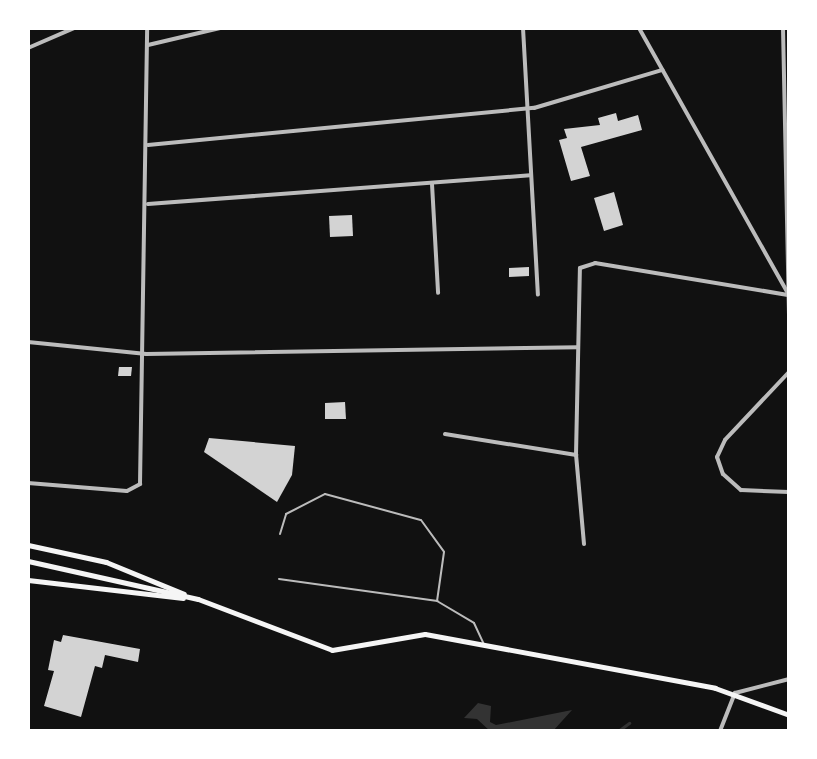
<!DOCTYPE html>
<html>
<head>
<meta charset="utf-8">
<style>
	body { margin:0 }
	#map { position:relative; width:817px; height:759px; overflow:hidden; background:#111; font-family:"IBM Plex Sans",sans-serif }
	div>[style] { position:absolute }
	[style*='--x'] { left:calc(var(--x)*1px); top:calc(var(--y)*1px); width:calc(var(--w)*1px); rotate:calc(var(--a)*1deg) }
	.water>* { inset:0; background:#333 }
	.stream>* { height:3px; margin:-1.5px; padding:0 1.5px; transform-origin:1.5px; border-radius:1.5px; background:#333 }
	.building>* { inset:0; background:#d3d3d3 }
	.service>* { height:2px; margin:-1px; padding:0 1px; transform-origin:1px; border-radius:1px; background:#bcbcbc }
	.minor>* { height:4px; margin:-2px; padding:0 2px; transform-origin:2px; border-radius:2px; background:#bcbcbc }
	.tertiary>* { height:4px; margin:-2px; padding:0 2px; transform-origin:2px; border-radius:2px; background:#bcbcbc }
	.secondary>* { height:5px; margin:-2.5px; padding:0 2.5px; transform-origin:2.5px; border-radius:2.5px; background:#f5f5f5 }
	span { translate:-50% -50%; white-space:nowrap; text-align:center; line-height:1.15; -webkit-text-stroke:6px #fff; paint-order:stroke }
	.frame { position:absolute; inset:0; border:30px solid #fff; pointer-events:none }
</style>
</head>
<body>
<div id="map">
	<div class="water">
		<div style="clip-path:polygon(478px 703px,491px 706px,490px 722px,496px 725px,572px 710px,553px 731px,490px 731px,477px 719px,464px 718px)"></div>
	</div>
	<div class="stream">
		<div style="--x:618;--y:731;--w:14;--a:-36"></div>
	</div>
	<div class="building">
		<div style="clip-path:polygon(616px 113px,618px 121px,638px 115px,642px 130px,581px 147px,590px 176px,571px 181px,559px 140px,567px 138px,564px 129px,600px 125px,598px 118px)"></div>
		<div style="clip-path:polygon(614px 192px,623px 225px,604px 231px,594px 198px)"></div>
		<div style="clip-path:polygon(352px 215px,353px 236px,330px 237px,329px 216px)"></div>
		<div style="clip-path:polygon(529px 267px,529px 276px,509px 277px,509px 268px)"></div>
		<div style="clip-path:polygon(119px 367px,132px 367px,131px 376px,118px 376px)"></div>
		<div style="clip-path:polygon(345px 402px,346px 419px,325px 419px,325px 403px)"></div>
		<div style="clip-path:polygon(209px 438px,295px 446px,292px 475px,277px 502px,204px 452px)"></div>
		<div style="clip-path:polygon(63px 635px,140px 649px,138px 662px,105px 655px,102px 668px,95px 666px,81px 717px,44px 706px,54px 671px,48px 670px,54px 640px,61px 642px)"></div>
	</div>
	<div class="service">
		<div style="--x:280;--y:534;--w:21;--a:-73"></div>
		<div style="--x:286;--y:514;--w:44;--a:-27.1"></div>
		<div style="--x:325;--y:494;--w:99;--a:15.2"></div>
		<div style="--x:421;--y:520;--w:39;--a:54"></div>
		<div style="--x:444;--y:552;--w:49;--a:98.1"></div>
		<div style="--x:279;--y:579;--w:160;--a:7.9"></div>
		<div style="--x:437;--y:601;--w:43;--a:30.7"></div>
		<div style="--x:474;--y:623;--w:23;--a:65"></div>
	</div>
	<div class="minor">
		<div style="--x:523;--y:28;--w:267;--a:86.8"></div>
		<div style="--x:639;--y:28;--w:306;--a:60.7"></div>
		<div style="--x:148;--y:45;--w:74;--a:-13.3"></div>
		<div style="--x:28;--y:48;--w:50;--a:-23.5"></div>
		<div style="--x:148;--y:145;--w:388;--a:-5.5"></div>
		<div style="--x:534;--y:108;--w:134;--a:-16.5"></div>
		<div style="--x:432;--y:184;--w:109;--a:86.8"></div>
		<div style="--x:148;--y:204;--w:383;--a:-4.3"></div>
		<div style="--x:28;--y:342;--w:119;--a:5.8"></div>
		<div style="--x:146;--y:354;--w:432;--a:-0.9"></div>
		<div style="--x:445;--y:434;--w:133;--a:9.1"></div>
		<div style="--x:28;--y:483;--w:99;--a:4.6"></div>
		<div style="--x:127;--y:491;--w:15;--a:-28"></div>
		<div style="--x:140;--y:484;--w:456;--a:-89.1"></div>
		<div style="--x:584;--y:544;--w:89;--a:-95.1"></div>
		<div style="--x:576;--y:455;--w:187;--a:-88.8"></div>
		<div style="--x:580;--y:268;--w:16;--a:-18"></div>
		<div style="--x:595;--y:263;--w:197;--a:9.4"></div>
		<div style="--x:720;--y:731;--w:41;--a:-68.5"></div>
		<div style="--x:735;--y:693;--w:56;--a:-14.5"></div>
	</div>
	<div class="tertiary">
		<div style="--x:783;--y:28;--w:286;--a:88.8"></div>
		<div style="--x:789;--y:372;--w:93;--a:133.3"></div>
		<div style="--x:725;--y:440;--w:19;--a:115"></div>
		<div style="--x:717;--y:457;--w:18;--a:71"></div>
		<div style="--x:723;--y:474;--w:24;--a:42"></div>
		<div style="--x:741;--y:490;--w:48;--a:2.4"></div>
	</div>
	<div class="secondary">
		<div style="--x:28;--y:545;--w:80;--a:12.3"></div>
		<div style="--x:106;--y:562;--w:84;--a:22.3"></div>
		<div style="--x:28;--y:561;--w:174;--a:12.6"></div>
		<div style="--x:198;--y:599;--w:143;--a:20.8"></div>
		<div style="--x:332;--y:650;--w:94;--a:-9.8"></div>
		<div style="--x:425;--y:634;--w:295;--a:10.5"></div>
		<div style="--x:715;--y:688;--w:79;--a:20"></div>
		<div style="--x:28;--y:580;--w:156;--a:6.6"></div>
	</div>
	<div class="frame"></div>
</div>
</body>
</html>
